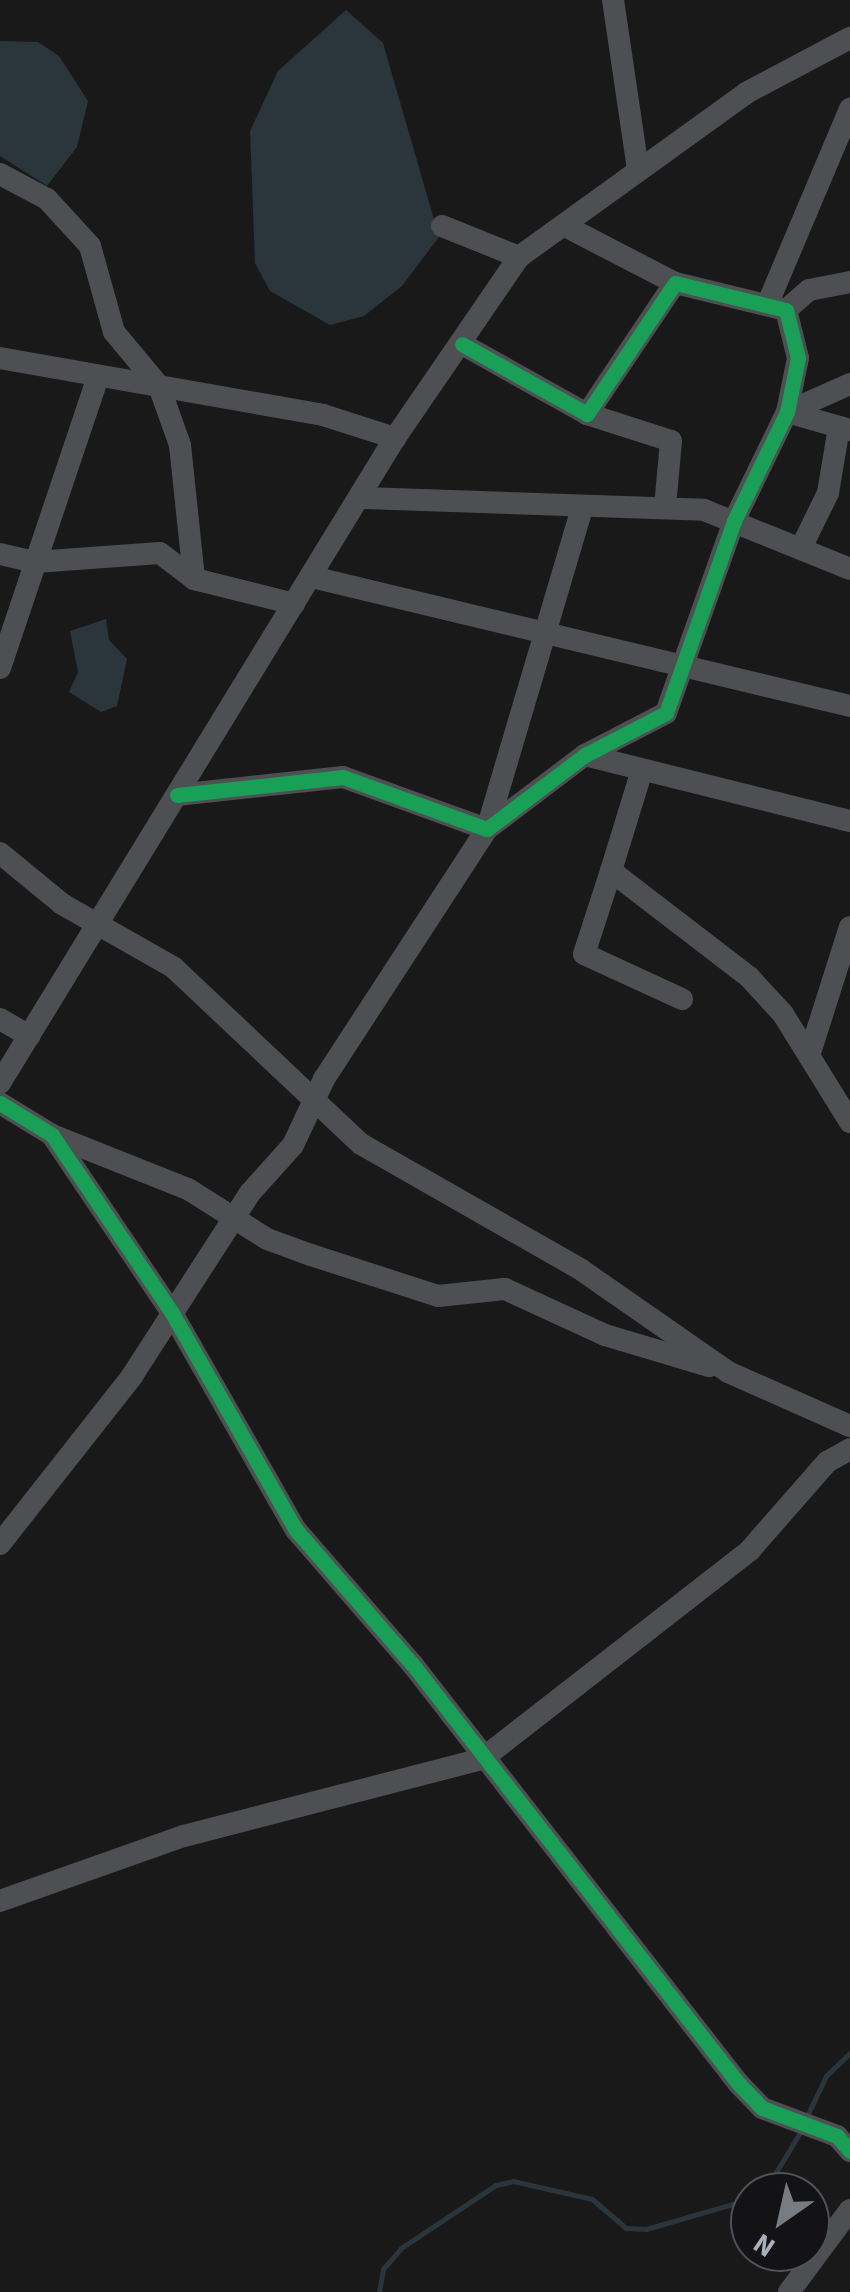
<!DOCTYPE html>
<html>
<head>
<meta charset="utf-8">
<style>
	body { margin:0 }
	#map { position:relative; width:850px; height:2292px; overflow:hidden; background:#191919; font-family:"Source Sans 3",sans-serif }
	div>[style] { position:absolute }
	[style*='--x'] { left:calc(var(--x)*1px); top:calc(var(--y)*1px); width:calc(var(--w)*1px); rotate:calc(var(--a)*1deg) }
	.water>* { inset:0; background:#2b353c }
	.stream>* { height:5px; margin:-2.5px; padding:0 2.5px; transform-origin:2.5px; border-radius:2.5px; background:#2b353c }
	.minor>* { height:22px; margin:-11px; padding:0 11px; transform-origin:11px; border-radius:11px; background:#4d4f52 }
	.cycleway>* { height:15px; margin:-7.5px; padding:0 7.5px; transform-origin:7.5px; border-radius:7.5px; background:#1a9f57 }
	span { translate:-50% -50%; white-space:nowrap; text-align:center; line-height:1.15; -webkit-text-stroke:9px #131315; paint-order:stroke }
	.north { position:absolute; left:730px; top:2172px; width:100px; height:100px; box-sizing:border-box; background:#131315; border:2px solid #4f5257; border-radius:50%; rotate:214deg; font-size:28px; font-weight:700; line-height:40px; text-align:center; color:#aab0bb }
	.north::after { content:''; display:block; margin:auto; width:35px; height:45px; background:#777b82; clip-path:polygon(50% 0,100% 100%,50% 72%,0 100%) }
</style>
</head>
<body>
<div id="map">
	<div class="water">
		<div style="clip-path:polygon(346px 10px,383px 43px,439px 237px,402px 286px,364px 316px,330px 325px,270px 291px,255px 263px,250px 131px,278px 71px)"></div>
		<div style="clip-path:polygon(0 41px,38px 42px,59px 56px,88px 101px,77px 147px,47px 186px,0 156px)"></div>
		<div style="clip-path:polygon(106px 619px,109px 640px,127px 659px,117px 706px,101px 712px,69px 692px,78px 672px,70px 631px)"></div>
	</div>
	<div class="stream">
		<div style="--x:807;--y:2116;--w:44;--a:-64.6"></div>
		<div style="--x:826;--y:2076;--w:33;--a:-44"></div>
		<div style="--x:764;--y:2192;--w:71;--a:-58.8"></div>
		<div style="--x:379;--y:2292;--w:23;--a:-80"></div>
		<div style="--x:383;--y:2269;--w:28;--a:-49"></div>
		<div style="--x:401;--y:2248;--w:114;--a:-33.6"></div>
		<div style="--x:496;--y:2185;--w:17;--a:-13"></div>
		<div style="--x:513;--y:2181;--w:81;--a:12.8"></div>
		<div style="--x:592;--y:2199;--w:45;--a:40.5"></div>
		<div style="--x:626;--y:2228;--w:20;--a:3"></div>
		<div style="--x:646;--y:2229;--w:108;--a:-16.1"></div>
	</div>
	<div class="minor">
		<div style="--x:613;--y:0;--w:171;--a:81.6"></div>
		<div style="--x:0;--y:174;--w:53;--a:28"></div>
		<div style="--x:47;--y:199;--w:64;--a:47.5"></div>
		<div style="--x:90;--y:246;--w:89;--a:74.4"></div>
		<div style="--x:114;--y:332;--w:70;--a:50.2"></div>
		<div style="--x:159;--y:386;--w:63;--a:70.4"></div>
		<div style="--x:180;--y:445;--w:135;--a:84"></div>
		<div style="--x:194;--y:579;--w:103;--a:14"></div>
		<div style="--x:442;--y:226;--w:83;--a:21.9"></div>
		<div style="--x:565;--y:226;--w:124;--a:27.4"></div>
		<div style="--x:768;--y:303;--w:211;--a:-67.1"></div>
		<div style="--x:786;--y:310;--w:30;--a:-41"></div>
		<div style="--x:809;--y:290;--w:42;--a:-11"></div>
		<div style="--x:0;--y:358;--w:328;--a:10"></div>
		<div style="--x:323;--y:415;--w:76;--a:17.7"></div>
		<div style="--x:787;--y:412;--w:69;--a:-24"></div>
		<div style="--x:787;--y:412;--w:66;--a:15.9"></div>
		<div style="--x:587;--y:414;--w:88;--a:17.8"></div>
		<div style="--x:671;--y:441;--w:66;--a:95.2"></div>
		<div style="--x:364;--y:498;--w:340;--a:2"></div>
		<div style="--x:704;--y:510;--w:157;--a:22"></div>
		<div style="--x:802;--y:546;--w:59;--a:-63.9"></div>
		<div style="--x:828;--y:493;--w:67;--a:-80.5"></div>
		<div style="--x:0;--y:554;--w:36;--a:13"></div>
		<div style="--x:35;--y:562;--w:125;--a:-4.1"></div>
		<div style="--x:160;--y:553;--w:43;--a:37.4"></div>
		<div style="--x:312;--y:577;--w:553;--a:13.48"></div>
		<div style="--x:0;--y:668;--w:304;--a:-71.4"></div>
		<div style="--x:585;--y:755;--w:273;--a:14"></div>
		<div style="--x:642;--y:770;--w:106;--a:107.1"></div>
		<div style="--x:611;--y:871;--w:174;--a:37.5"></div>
		<div style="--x:749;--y:977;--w:50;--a:47.4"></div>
		<div style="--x:783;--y:1014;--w:127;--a:58.2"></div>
		<div style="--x:177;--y:795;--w:167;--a:-6.2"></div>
		<div style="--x:343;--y:777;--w:153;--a:19.9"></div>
		<div style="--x:487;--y:829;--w:123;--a:-37.1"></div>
		<div style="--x:585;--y:755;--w:91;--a:-27.4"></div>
		<div style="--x:666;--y:713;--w:204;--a:-70.5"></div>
		<div style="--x:734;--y:521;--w:121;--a:-64.1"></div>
		<div style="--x:787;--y:412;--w:55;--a:-78.5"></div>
		<div style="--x:798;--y:358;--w:49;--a:-104"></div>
		<div style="--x:786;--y:310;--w:114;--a:-166.3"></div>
		<div style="--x:675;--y:283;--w:158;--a:123.9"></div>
		<div style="--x:587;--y:414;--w:143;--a:-150.8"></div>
		<div style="--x:0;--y:853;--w:80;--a:39.4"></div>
		<div style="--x:62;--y:904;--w:128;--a:29.6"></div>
		<div style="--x:173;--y:967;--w:258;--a:43.3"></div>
		<div style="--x:361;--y:1144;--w:252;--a:29.7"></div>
		<div style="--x:580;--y:1269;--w:180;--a:34.8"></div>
		<div style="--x:728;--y:1372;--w:133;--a:23.9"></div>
		<div style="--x:611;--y:871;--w:87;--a:108"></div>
		<div style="--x:584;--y:954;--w:108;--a:24.7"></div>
		<div style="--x:0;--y:1019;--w:34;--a:30"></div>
		<div style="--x:809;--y:1056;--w:135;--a:-72.4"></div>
		<div style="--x:0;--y:1083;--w:756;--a:-58.52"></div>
		<div style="--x:395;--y:438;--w:219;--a:-55.6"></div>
		<div style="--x:519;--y:257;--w:280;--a:-35.8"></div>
		<div style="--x:746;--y:93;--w:118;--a:-27.9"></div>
		<div style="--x:0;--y:1103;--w:61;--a:31.6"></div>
		<div style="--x:52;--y:1135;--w:215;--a:56"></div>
		<div style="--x:172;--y:1313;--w:250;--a:60.3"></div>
		<div style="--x:296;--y:1530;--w:179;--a:49.1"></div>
		<div style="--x:413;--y:1665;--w:529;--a:52.13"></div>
		<div style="--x:738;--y:2083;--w:35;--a:46"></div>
		<div style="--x:762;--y:2108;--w:80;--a:20.5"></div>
		<div style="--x:837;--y:2136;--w:20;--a:49"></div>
		<div style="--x:52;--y:1135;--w:146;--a:21.7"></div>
		<div style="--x:188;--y:1189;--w:93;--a:32.3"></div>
		<div style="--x:267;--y:1239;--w:47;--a:20"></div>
		<div style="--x:311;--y:1255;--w:133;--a:17.9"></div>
		<div style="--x:438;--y:1296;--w:67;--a:-6"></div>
		<div style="--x:505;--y:1289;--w:110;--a:24.7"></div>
		<div style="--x:605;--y:1335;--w:109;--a:16.6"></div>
		<div style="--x:0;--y:1544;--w:214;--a:-51.8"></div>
		<div style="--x:132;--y:1376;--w:218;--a:-57.2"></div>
		<div style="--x:250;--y:1193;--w:64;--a:-48.1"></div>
		<div style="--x:293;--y:1145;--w:73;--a:-64.8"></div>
		<div style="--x:324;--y:1079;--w:298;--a:-56.9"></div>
		<div style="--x:487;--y:829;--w:334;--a:-73.5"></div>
		<div style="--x:0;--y:1901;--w:195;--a:-19.5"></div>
		<div style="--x:184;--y:1836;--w:308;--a:-14.5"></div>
		<div style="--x:482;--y:1759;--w:340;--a:-37.9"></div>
		<div style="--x:750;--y:1550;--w:117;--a:-48.8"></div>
		<div style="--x:827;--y:1462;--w:26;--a:-29"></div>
		<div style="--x:789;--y:2292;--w:102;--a:-53.4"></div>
	</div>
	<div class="cycleway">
		<div style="--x:177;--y:795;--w:167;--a:-6.2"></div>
		<div style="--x:343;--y:777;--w:153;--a:19.9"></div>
		<div style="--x:487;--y:829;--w:123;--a:-37.1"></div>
		<div style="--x:585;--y:755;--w:91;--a:-27.4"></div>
		<div style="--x:666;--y:713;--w:204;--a:-70.5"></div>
		<div style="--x:734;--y:521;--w:121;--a:-64.1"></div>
		<div style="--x:787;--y:412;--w:55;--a:-78.5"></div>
		<div style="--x:798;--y:358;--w:49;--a:-104"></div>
		<div style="--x:786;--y:310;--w:114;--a:-166.3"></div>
		<div style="--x:675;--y:283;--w:158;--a:123.9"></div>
		<div style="--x:587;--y:414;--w:143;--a:-150.8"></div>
		<div style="--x:0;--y:1103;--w:61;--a:31.6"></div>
		<div style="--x:52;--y:1135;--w:215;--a:56"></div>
		<div style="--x:172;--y:1313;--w:250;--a:60.3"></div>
		<div style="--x:296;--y:1530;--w:179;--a:49.1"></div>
		<div style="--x:413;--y:1665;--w:529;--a:52.13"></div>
		<div style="--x:738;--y:2083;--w:35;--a:46"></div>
		<div style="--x:762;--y:2108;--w:80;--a:20.5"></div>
		<div style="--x:837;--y:2136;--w:20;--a:49"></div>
	</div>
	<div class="north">N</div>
</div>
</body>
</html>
